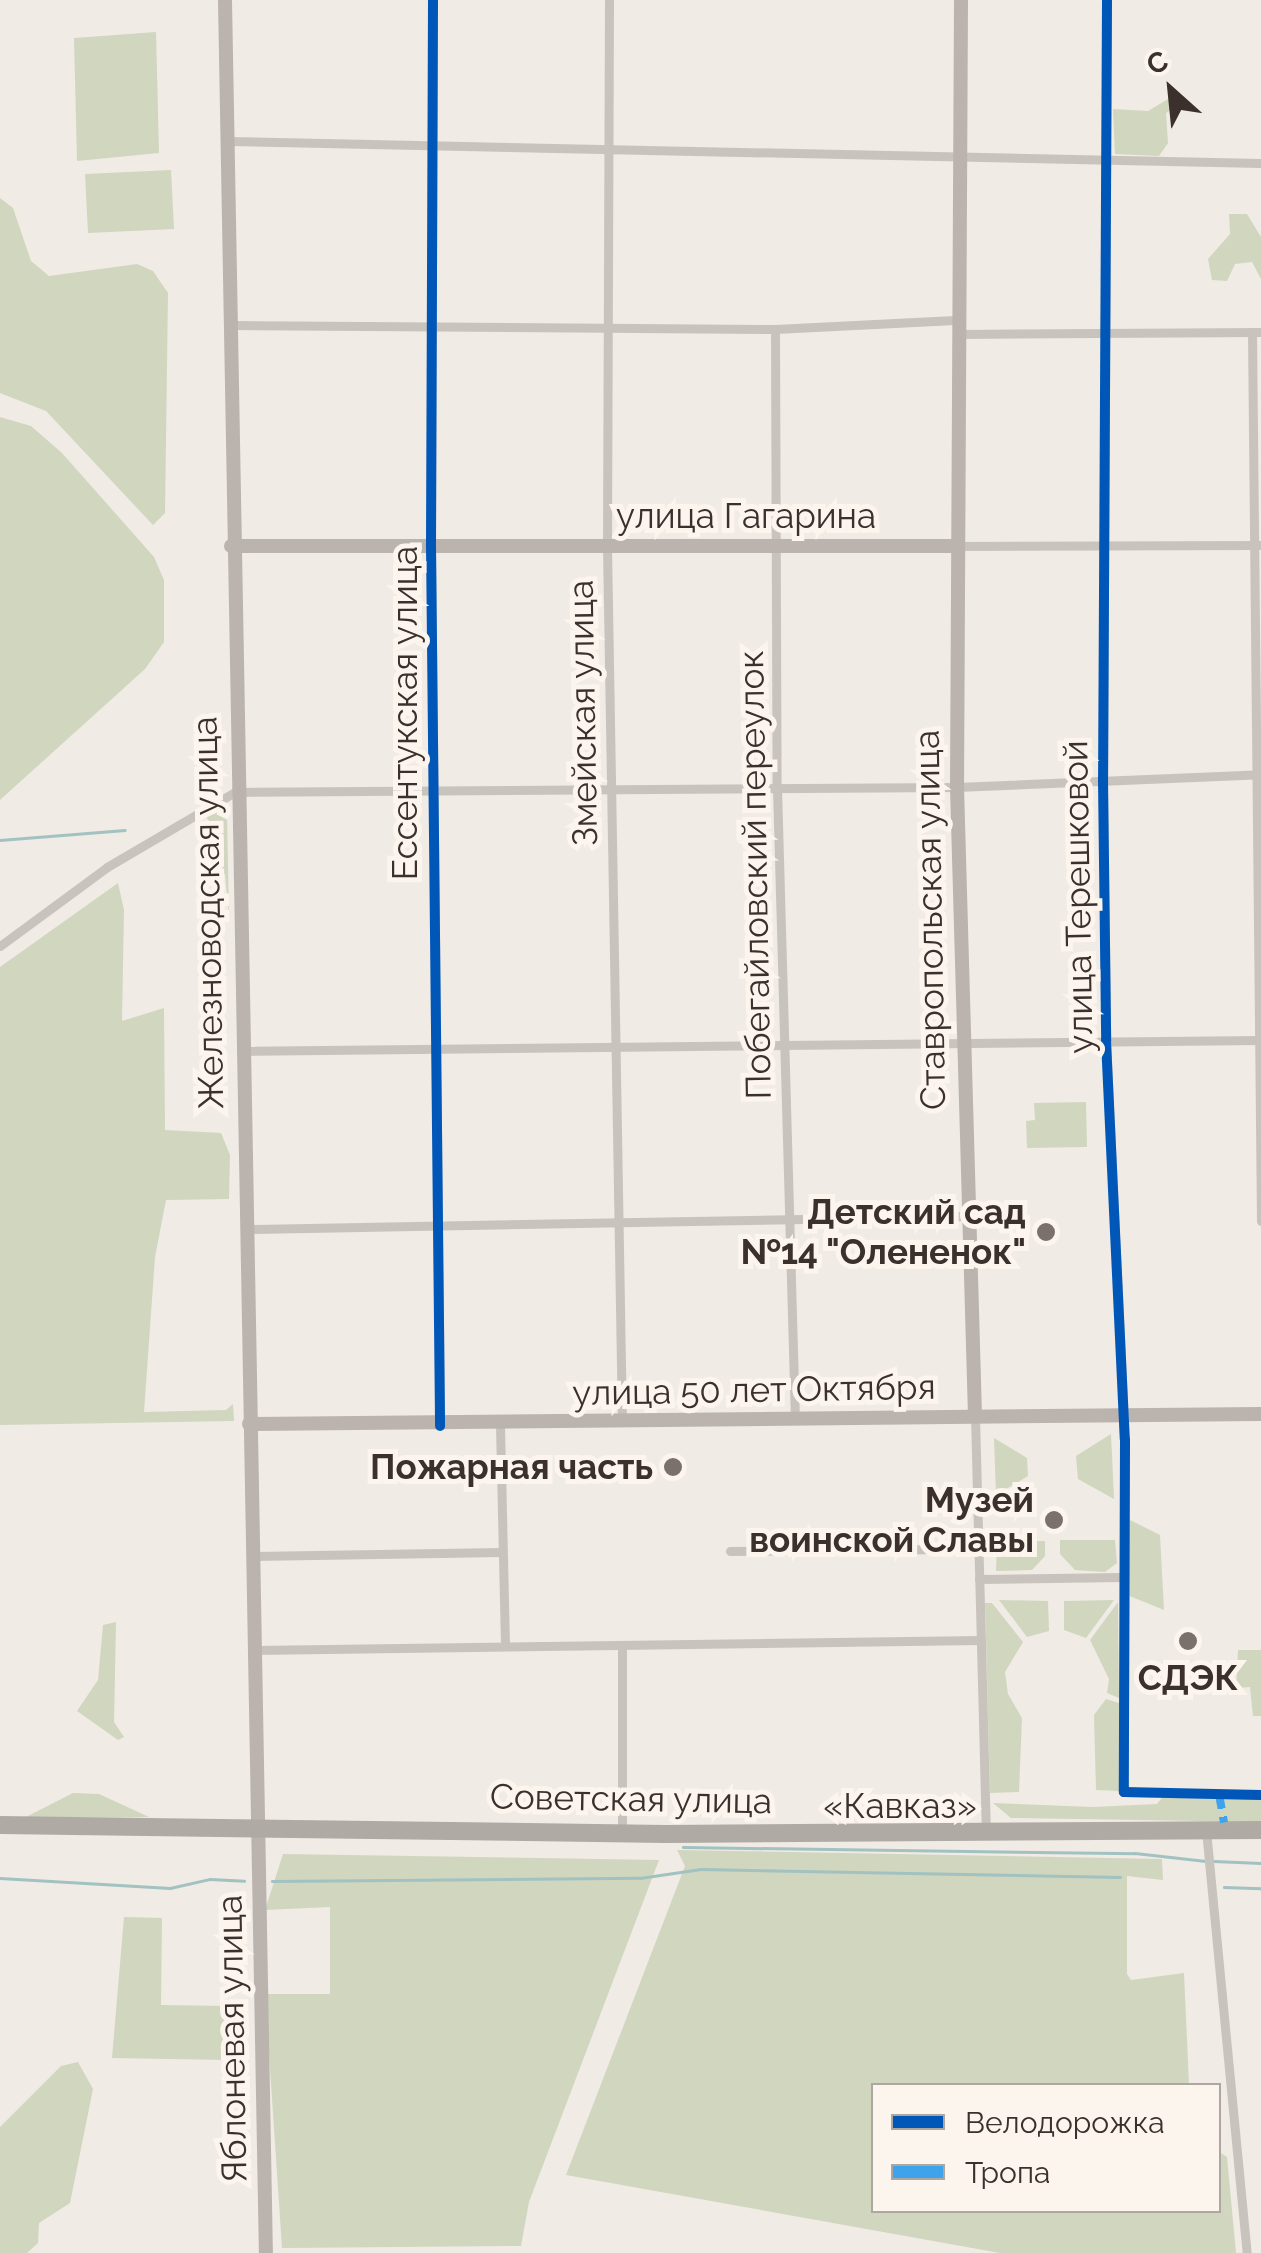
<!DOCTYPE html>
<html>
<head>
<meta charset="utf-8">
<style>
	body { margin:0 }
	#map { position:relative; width:1261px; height:2253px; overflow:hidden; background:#f0ebe5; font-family:Raleway,sans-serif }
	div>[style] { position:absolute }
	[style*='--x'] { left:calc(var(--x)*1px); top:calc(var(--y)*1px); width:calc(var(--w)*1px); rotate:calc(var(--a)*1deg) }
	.green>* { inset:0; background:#d1d6bf }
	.stream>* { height:2.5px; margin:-1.25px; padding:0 1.25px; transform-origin:1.25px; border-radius:1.25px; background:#a1c2c1 }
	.street>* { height:9px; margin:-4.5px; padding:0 4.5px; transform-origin:4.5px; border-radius:4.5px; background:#c9c3be }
	.secondary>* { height:14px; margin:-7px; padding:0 7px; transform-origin:7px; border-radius:7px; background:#bab3ae }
	.highway>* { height:18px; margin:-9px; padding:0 9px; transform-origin:9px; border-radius:9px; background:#afaaa4 }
	.quiet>* { height:8px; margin-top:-4px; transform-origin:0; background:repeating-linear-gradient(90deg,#3fa3eb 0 15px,transparent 0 23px) }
	.cycleway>* { height:10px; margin:-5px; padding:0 5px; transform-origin:5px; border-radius:5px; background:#0057b8 }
	.dots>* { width:28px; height:28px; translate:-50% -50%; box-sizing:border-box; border:5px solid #fbf5ee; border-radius:50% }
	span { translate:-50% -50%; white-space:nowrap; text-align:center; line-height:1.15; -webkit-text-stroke:10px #fbf5ee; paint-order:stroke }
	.street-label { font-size:35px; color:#3b302b }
	.poi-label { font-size:35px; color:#3b302b; font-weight:700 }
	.right { translate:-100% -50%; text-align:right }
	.legend { position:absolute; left:871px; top:2083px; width:350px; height:130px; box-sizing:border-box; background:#fbf5ee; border:2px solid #aea6a0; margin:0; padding:12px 18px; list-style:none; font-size:30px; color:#3b302b }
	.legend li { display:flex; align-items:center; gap:20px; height:50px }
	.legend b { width:50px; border:2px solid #aea6a0 }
	.north { position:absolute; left:1121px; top:40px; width:100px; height:100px; -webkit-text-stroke:8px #fbf5ee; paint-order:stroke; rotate:333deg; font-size:28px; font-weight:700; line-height:40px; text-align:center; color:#3b302b }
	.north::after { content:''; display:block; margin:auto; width:35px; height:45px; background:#3b302b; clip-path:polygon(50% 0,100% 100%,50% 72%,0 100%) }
</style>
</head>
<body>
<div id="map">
	<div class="green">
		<div style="clip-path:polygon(156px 32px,159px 153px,77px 161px,74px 38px)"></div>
		<div style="clip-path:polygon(1168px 99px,1181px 103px,1166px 113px,1168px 143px,1159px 156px,1115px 154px,1113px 109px,1148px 111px)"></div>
		<div style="clip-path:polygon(171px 170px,174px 229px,88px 233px,85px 174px)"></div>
		<div style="clip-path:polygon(0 198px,13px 208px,31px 261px,49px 276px,137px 264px,153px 271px,168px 293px,165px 513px,153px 525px,46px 411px,0 393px)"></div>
		<div style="clip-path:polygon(1229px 214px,1247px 214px,1261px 237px,1261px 279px,1252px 262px,1235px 264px,1227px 281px,1212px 280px,1208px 259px,1230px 234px)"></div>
		<div style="clip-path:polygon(0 417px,31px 426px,62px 453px,154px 557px,164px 580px,164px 642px,145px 669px,0 800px)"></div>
		<div style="clip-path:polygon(223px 809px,227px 816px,229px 917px,225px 874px,210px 874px,211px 823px,205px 816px)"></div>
		<div style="clip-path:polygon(118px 883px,124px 910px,122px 1021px,164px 1008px,165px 1130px,221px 1133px,230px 1155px,229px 1199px,166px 1200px,155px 1257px,144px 1412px,226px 1410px,233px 1404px,234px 1421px,0 1425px,0 967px)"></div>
		<div style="clip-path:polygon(1086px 1102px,1087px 1147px,1027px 1148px,1026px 1121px,1035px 1120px,1034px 1103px)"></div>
		<div style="clip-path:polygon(1111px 1434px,1114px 1499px,1078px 1479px,1076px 1456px)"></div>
		<div style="clip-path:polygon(994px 1438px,1027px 1458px,1028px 1476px,996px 1495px)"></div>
		<div style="clip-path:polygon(1130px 1520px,1160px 1535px,1164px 1610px,1127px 1595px)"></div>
		<div style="clip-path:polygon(1060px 1540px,1115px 1540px,1117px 1563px,1105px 1572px,1075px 1570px,1060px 1554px)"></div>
		<div style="clip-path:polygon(1045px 1541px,1045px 1556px,1032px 1570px,996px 1571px,997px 1542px)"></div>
		<div style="clip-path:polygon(999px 1600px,1048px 1601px,1049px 1631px,1027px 1637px)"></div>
		<div style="clip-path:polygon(1114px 1600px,1086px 1638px,1064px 1630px,1064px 1601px)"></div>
		<div style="clip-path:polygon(1118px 1602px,1119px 1698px,1107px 1693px,1109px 1679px,1090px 1640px)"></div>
		<div style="clip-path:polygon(985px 1603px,992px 1603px,1023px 1642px,1005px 1672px,1008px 1694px,1022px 1718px,1019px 1792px,990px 1793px)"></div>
		<div style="clip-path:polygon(116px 1622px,114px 1722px,124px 1737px,118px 1740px,77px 1711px,98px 1680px,103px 1625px)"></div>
		<div style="clip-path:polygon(1238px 1650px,1261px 1650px,1261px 1716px,1253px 1716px,1250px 1687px,1236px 1688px)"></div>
		<div style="clip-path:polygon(1106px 1699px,1119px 1703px,1119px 1791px,1096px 1790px,1094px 1715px)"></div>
		<div style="clip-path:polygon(73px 1793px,99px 1794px,149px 1817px,24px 1818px)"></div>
		<div style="clip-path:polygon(1164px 1795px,1261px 1798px,1261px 1822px,1011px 1818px,993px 1803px,1093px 1807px,1157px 1804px)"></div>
		<div style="clip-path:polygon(677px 1850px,1162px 1859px,1163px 1880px,1127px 1876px,1127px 1974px,1131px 1980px,1184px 1973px,1189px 2085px,874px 2086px,874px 2210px,1218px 2210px,1219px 2152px,1227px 2157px,1236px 2253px,1000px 2253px,566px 2175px,685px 1866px)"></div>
		<div style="clip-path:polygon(283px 1854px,659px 1860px,529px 2202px,521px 2246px,282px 2248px,265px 1994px,330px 1994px,330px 1907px,265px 1910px)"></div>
		<div style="clip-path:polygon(124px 1917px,162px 1918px,161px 2005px,226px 2006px,227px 2060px,112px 2058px)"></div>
		<div style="clip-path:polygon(78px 2062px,93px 2089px,70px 2203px,39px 2223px,38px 2243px,27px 2253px,0 2253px,0 2127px,61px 2066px)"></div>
	</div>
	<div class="stream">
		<div style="--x:0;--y:840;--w:125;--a:-4.6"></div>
		<div style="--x:683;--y:1847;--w:452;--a:0.8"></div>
		<div style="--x:1135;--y:1853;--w:71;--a:6.4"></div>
		<div style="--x:1214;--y:1861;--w:47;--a:2.4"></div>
		<div style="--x:0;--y:1878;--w:170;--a:3.4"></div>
		<div style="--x:170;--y:1888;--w:41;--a:-12.7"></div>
		<div style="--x:210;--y:1879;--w:34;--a:3"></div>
		<div style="--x:272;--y:1881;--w:368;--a:-0.5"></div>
		<div style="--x:640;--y:1878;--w:61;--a:-8.5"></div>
		<div style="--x:700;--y:1869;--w:420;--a:1.1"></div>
		<div style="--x:1224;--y:1887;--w:37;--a:2"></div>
	</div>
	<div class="street">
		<div style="--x:433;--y:0;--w:545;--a:90.21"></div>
		<div style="--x:431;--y:545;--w:878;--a:89.41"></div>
		<div style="--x:609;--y:0;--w:547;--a:90.21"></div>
		<div style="--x:607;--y:547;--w:875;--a:89.02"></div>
		<div style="--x:1107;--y:0;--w:780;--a:90.29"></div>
		<div style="--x:1103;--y:780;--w:261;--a:89.3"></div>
		<div style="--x:1106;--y:1041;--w:399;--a:87.3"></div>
		<div style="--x:1125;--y:1440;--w:352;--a:90.2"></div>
		<div style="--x:1124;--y:1792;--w:137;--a:1.3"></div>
		<div style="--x:228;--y:141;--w:1033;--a:1.22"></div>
		<div style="--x:229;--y:325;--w:546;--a:0.42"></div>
		<div style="--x:775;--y:329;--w:180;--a:-2.9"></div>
		<div style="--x:775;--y:329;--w:459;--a:89.8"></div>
		<div style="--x:777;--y:788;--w:631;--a:88.37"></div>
		<div style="--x:1252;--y:332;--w:889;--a:89.42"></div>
		<div style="--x:959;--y:334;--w:302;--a:-0.4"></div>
		<div style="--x:956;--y:546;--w:305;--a:-0.2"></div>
		<div style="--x:0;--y:946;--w:133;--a:-36.4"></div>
		<div style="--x:107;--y:867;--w:148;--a:-30.4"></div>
		<div style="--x:235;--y:792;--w:722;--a:-0.4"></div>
		<div style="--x:957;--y:787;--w:304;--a:-2.4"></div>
		<div style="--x:241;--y:1051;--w:1020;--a:-0.62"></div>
		<div style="--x:247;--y:1229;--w:720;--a:-1.03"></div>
		<div style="--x:975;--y:1416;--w:419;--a:88.5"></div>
		<div style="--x:500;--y:1425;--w:221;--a:88.7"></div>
		<div style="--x:730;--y:1551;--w:249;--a:-0.5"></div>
		<div style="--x:252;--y:1556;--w:250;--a:-0.9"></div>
		<div style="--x:979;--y:1579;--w:144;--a:-0.8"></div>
		<div style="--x:622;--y:1645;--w:187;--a:90"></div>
		<div style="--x:253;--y:1650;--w:728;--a:-0.79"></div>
		<div style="--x:1206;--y:1830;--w:425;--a:84.5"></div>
	</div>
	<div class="secondary">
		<div style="--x:225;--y:0;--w:2253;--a:88.96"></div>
		<div style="--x:961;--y:0;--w:787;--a:90.29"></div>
		<div style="--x:957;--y:787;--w:627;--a:88.36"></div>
		<div style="--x:231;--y:546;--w:725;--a:0"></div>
		<div style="--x:249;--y:1424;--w:1012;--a:-0.57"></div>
	</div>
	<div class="highway">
		<div style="--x:0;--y:1825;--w:666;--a:0.77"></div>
		<div style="--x:666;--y:1834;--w:595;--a:-0.39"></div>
	</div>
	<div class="quiet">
		<div style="--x:1219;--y:1794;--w:29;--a:80"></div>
	</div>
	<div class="cycleway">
		<div style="--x:433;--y:0;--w:545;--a:90.21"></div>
		<div style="--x:431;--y:545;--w:881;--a:89.41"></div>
		<div style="--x:1107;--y:0;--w:780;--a:90.29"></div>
		<div style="--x:1103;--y:780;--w:261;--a:89.3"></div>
		<div style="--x:1106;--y:1041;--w:399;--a:87.3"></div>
		<div style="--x:1125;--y:1440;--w:352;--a:90.2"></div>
		<div style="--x:1124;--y:1792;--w:137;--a:1.3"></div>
	</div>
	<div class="dots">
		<div style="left:1046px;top:1232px;background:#7a716c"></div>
		<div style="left:673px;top:1467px;background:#7a716c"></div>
		<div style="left:1054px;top:1520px;background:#7a716c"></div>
		<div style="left:1188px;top:1641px;background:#7a716c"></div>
	</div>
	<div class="street-label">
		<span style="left:746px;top:516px">улица Гагарина</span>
		<span style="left:405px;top:713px;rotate:-90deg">Ессентукская улица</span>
		<span style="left:583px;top:713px;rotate:-91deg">Змейская улица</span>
		<span style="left:755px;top:875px;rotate:-91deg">Побегайловский переулок</span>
		<span style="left:1078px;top:897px;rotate:-91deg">улица Терешковой</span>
		<span style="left:208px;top:913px;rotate:-91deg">Железноводская улица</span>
		<span style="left:930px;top:920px;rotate:-91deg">Ставропольская улица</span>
		<span style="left:754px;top:1390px;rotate:-1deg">улица 50 лет Октября</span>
		<span style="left:631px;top:1799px;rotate:1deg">Советская улица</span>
		<span style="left:900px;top:1806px">«Кавказ»</span>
		<span style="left:232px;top:2039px;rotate:-91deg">Яблоневая улица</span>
	</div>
	<div class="poi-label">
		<span class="right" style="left:1026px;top:1232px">Детский сад<br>№14 "Олененок"</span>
		<span class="right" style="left:653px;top:1467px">Пожарная часть</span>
		<span class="right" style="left:1034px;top:1520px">Музей<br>воинской Славы</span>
		<span style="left:1188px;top:1678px">СДЭК</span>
	</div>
	<ul class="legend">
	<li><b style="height:12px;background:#0057b8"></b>Велодорожка</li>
	<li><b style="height:12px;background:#3fa3eb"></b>Тропа</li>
	</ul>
	<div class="north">С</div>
</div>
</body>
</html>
